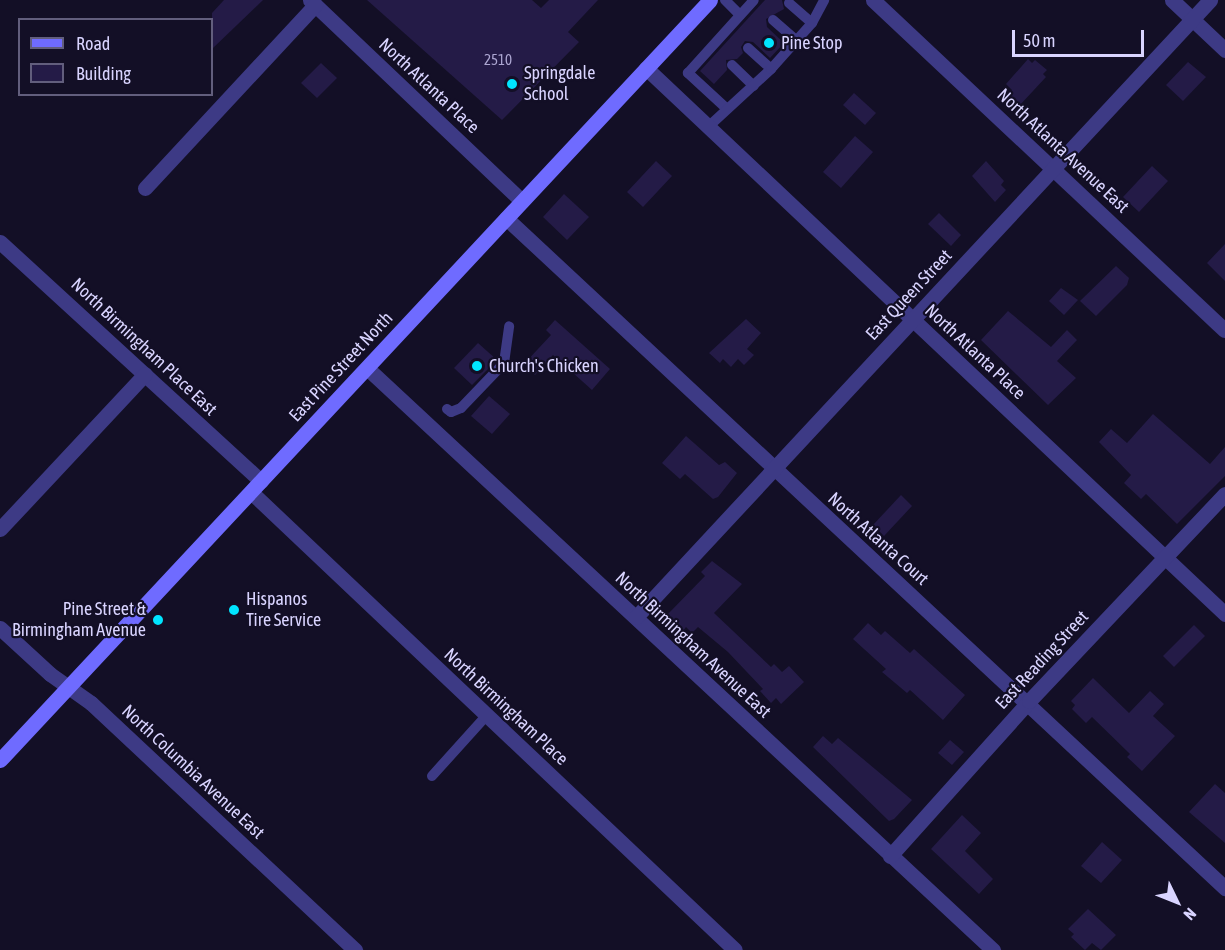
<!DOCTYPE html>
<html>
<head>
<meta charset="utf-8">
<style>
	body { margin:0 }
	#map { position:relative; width:1225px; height:950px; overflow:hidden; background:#130f26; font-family:"Asap Condensed",sans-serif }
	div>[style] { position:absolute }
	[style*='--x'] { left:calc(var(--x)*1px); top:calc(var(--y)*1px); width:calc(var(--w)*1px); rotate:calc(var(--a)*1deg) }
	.building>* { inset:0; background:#241b47 }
	.service>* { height:10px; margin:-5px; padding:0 5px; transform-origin:5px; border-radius:5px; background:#3d3a85 }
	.minor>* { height:15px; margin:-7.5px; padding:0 7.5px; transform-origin:7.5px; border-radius:7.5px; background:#3d3a85 }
	.secondary>* { height:15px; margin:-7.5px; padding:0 7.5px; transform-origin:7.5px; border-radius:7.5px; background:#6f6bff }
	.dots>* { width:16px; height:16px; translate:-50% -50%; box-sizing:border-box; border:3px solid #130f26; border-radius:50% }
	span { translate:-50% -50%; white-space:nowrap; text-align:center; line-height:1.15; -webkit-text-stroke:4.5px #130f26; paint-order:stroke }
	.number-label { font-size:15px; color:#aca6d1 }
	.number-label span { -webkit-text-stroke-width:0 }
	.poi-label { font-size:18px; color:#d9d4ff }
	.left { translate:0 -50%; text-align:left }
	.right { translate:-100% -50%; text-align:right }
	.street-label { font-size:18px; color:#d9d4ff }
	.legend { position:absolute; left:18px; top:18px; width:195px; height:78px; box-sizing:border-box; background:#130f26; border:2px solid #625e7d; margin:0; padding:8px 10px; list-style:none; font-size:18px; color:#d9d4ff }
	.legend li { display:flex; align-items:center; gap:12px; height:30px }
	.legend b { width:30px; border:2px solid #625e7d }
	.north { position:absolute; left:1147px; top:872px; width:60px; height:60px; -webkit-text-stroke:4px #130f26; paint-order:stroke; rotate:133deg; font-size:16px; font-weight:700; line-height:24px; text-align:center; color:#d9d4ff }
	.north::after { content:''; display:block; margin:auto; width:21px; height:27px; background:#d9d4ff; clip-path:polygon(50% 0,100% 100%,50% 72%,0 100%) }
	.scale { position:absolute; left:1012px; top:30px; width:132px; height:27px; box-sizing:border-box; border:3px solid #d9d4ff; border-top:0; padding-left:8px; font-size:18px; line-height:21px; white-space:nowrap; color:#d9d4ff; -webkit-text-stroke:4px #130f26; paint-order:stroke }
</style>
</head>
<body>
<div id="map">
	<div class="building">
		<div style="clip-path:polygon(224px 0,263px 0,212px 49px,212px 13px)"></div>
		<div style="clip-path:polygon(367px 0,532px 0,541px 8px,549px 0,598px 0,568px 32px,579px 42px,502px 120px)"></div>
		<div style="clip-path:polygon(765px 0,782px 0,784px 9px,766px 19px,767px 27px,784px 43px,770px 58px,753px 42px,745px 41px,741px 47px,743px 53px,737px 59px,726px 60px,727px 70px,714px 84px,700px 71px)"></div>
		<div style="clip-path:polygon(1028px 59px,1032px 63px,1035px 60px,1047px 70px,1043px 74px,1046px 77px,1020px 105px,1008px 94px,1012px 90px,1006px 84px)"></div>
		<div style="clip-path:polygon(1188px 62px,1206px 77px,1183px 101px,1166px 85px)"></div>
		<div style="clip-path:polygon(321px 63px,337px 78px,317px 98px,301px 83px)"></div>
		<div style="clip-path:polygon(854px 93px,876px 113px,865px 125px,843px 105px)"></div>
		<div style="clip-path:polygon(855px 136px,873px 152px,841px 188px,823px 172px)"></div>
		<div style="clip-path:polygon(656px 161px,672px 176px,643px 207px,627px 192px)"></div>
		<div style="clip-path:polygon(986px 161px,1004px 181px,1001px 185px,1006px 190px,995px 202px,972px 176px)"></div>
		<div style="clip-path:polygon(1152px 166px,1168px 181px,1139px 212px,1123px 197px)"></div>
		<div style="clip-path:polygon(564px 194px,589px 217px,567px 240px,543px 217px)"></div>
		<div style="clip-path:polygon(939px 213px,961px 235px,951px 246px,928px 224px)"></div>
		<div style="clip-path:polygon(1225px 244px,1225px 281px,1207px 263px)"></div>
		<div style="clip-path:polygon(1116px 266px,1129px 278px,1127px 285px,1096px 316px,1080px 301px)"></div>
		<div style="clip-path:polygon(1061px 288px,1078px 300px,1064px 315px,1049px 301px)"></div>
		<div style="clip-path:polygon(1008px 311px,1051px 347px,1067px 330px,1077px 340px,1057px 361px,1076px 378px,1048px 405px,981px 340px)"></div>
		<div style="clip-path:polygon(746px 319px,761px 333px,747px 349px,754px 355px,744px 365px,738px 359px,731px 367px,723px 359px,720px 363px,709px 353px)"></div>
		<div style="clip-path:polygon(555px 320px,610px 369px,592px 390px,553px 355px,535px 375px,524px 364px,551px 335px,546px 330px)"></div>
		<div style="clip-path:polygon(478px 343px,497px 360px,472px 385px,454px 368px)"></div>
		<div style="clip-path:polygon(489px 396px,510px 414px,492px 434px,471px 416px)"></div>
		<div style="clip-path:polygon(1153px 414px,1210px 464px,1225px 447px,1225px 476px,1177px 524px,1146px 494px,1141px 499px,1124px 483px,1131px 475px,1099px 442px,1111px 429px,1127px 443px)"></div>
		<div style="clip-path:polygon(686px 436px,719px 465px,725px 462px,737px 473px,718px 497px,713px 499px,685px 474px,680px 479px,662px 463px)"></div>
		<div style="clip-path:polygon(901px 495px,912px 506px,884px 536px,873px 525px)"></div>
		<div style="clip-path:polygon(712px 561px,742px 584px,714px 613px,771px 667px,774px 664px,782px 672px,789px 666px,804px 682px,781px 704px,776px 698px,771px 703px,760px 691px,763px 689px,728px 652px,698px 627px,692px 633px,686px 627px,683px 631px,667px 615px,705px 576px,701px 572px)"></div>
		<div style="clip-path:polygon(868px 623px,881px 635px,885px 631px,910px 653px,914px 649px,965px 695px,943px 720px,910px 690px,907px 693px,882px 672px,886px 669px,853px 639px)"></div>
		<div style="clip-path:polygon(1194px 625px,1205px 636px,1174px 667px,1163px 656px)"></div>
		<div style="clip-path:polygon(1093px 678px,1129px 713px,1150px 691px,1164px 704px,1153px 716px,1175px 736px,1142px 771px,1127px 757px,1130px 754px,1092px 717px,1086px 723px,1072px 709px,1075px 705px,1071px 701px)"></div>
		<div style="clip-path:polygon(823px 736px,832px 744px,838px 738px,912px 800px,894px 819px,889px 821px,813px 747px)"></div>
		<div style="clip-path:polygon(950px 740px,964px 752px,952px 765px,938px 753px)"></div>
		<div style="clip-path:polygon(1215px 784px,1225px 793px,1225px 843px,1189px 812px)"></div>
		<div style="clip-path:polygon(962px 815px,981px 833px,965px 851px,993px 879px,979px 894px,931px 849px)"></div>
		<div style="clip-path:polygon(1102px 842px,1122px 860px,1101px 883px,1081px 866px)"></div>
		<div style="clip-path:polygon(1088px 909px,1116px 935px,1101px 950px,1092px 943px,1085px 950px,1071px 937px,1074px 934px,1068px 929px)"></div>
	</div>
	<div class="service">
		<div style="--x:725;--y:0;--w:21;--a:45"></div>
		<div style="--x:789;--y:3;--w:30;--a:41"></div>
		<div style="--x:773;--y:20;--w:30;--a:41"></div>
		<div style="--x:748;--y:48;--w:31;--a:42"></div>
		<div style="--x:732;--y:65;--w:30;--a:44"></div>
		<div style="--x:726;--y:108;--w:52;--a:-137.4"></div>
		<div style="--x:688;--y:73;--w:98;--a:-47.9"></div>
		<div style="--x:708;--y:127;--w:86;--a:-42.6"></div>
		<div style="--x:771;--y:69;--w:62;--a:-48.3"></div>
		<div style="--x:812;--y:23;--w:26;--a:-62"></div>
		<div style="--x:447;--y:409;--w:5;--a:37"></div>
		<div style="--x:451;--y:412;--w:11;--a:-22"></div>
		<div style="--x:461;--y:408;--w:62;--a:-46.3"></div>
		<div style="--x:504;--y:363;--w:37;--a:-82"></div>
		<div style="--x:432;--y:776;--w:82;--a:-48"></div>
	</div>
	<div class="minor">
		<div style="--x:310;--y:0;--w:292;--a:43.5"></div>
		<div style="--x:873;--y:0;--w:482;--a:43.2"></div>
		<div style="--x:1172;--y:0;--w:73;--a:43.3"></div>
		<div style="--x:646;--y:68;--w:796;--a:43.32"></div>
		<div style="--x:145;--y:188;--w:250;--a:-47.1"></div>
		<div style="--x:506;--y:218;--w:983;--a:42.98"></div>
		<div style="--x:0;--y:242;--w:354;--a:42.5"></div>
		<div style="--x:367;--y:368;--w:855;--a:42.91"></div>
		<div style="--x:251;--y:492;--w:666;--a:43.42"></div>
		<div style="--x:0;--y:529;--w:212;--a:-46.9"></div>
		<div style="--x:636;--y:617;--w:843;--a:-47.07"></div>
		<div style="--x:0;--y:628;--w:68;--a:42.6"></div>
		<div style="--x:50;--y:674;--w:50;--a:35.3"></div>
		<div style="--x:91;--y:703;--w:362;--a:43.1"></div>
		<div style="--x:890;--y:856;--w:208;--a:-48.1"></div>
		<div style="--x:1029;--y:701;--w:285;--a:-46.6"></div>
	</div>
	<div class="secondary">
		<div style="--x:0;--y:760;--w:1040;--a:-46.95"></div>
	</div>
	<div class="dots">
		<div style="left:769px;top:43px;background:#00e5ff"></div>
		<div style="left:512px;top:84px;background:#00e5ff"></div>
		<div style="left:477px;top:366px;background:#00e5ff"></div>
		<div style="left:234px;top:610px;background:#00e5ff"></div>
		<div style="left:158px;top:620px;background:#00e5ff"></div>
	</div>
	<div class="number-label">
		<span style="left:498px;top:60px">2510</span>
	</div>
	<div class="poi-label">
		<span class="left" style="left:781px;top:43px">Pine Stop</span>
		<span class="left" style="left:524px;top:84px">Springdale<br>School</span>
		<span class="left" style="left:489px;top:366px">Church's Chicken</span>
		<span class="left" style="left:246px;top:610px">Hispanos<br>Tire Service</span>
		<span class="right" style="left:146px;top:620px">Pine Street &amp;<br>Birmingham Avenue</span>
	</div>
	<div class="street-label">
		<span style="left:429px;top:86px;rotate:43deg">North Atlanta Place</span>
		<span style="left:1063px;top:151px;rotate:43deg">North Atlanta Avenue East</span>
		<span style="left:909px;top:295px;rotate:-47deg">East Queen Street</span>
		<span style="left:144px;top:347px;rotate:43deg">North Birmingham Place East</span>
		<span style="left:975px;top:352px;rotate:43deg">North Atlanta Place</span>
		<span style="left:341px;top:367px;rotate:-47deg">East Pine Street North</span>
		<span style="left:878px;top:539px;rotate:42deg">North Atlanta Court</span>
		<span style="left:693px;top:645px;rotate:43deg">North Birmingham Avenue East</span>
		<span style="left:1042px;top:660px;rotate:-47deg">East Reading Street</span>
		<span style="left:506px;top:707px;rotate:43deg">North Birmingham Place</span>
		<span style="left:193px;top:772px;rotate:43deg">North Columbia Avenue East</span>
	</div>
	<ul class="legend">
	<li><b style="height:8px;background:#6f6bff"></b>Road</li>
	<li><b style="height:16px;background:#241b47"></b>Building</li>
	</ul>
	<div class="north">N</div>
	<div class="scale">50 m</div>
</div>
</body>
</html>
